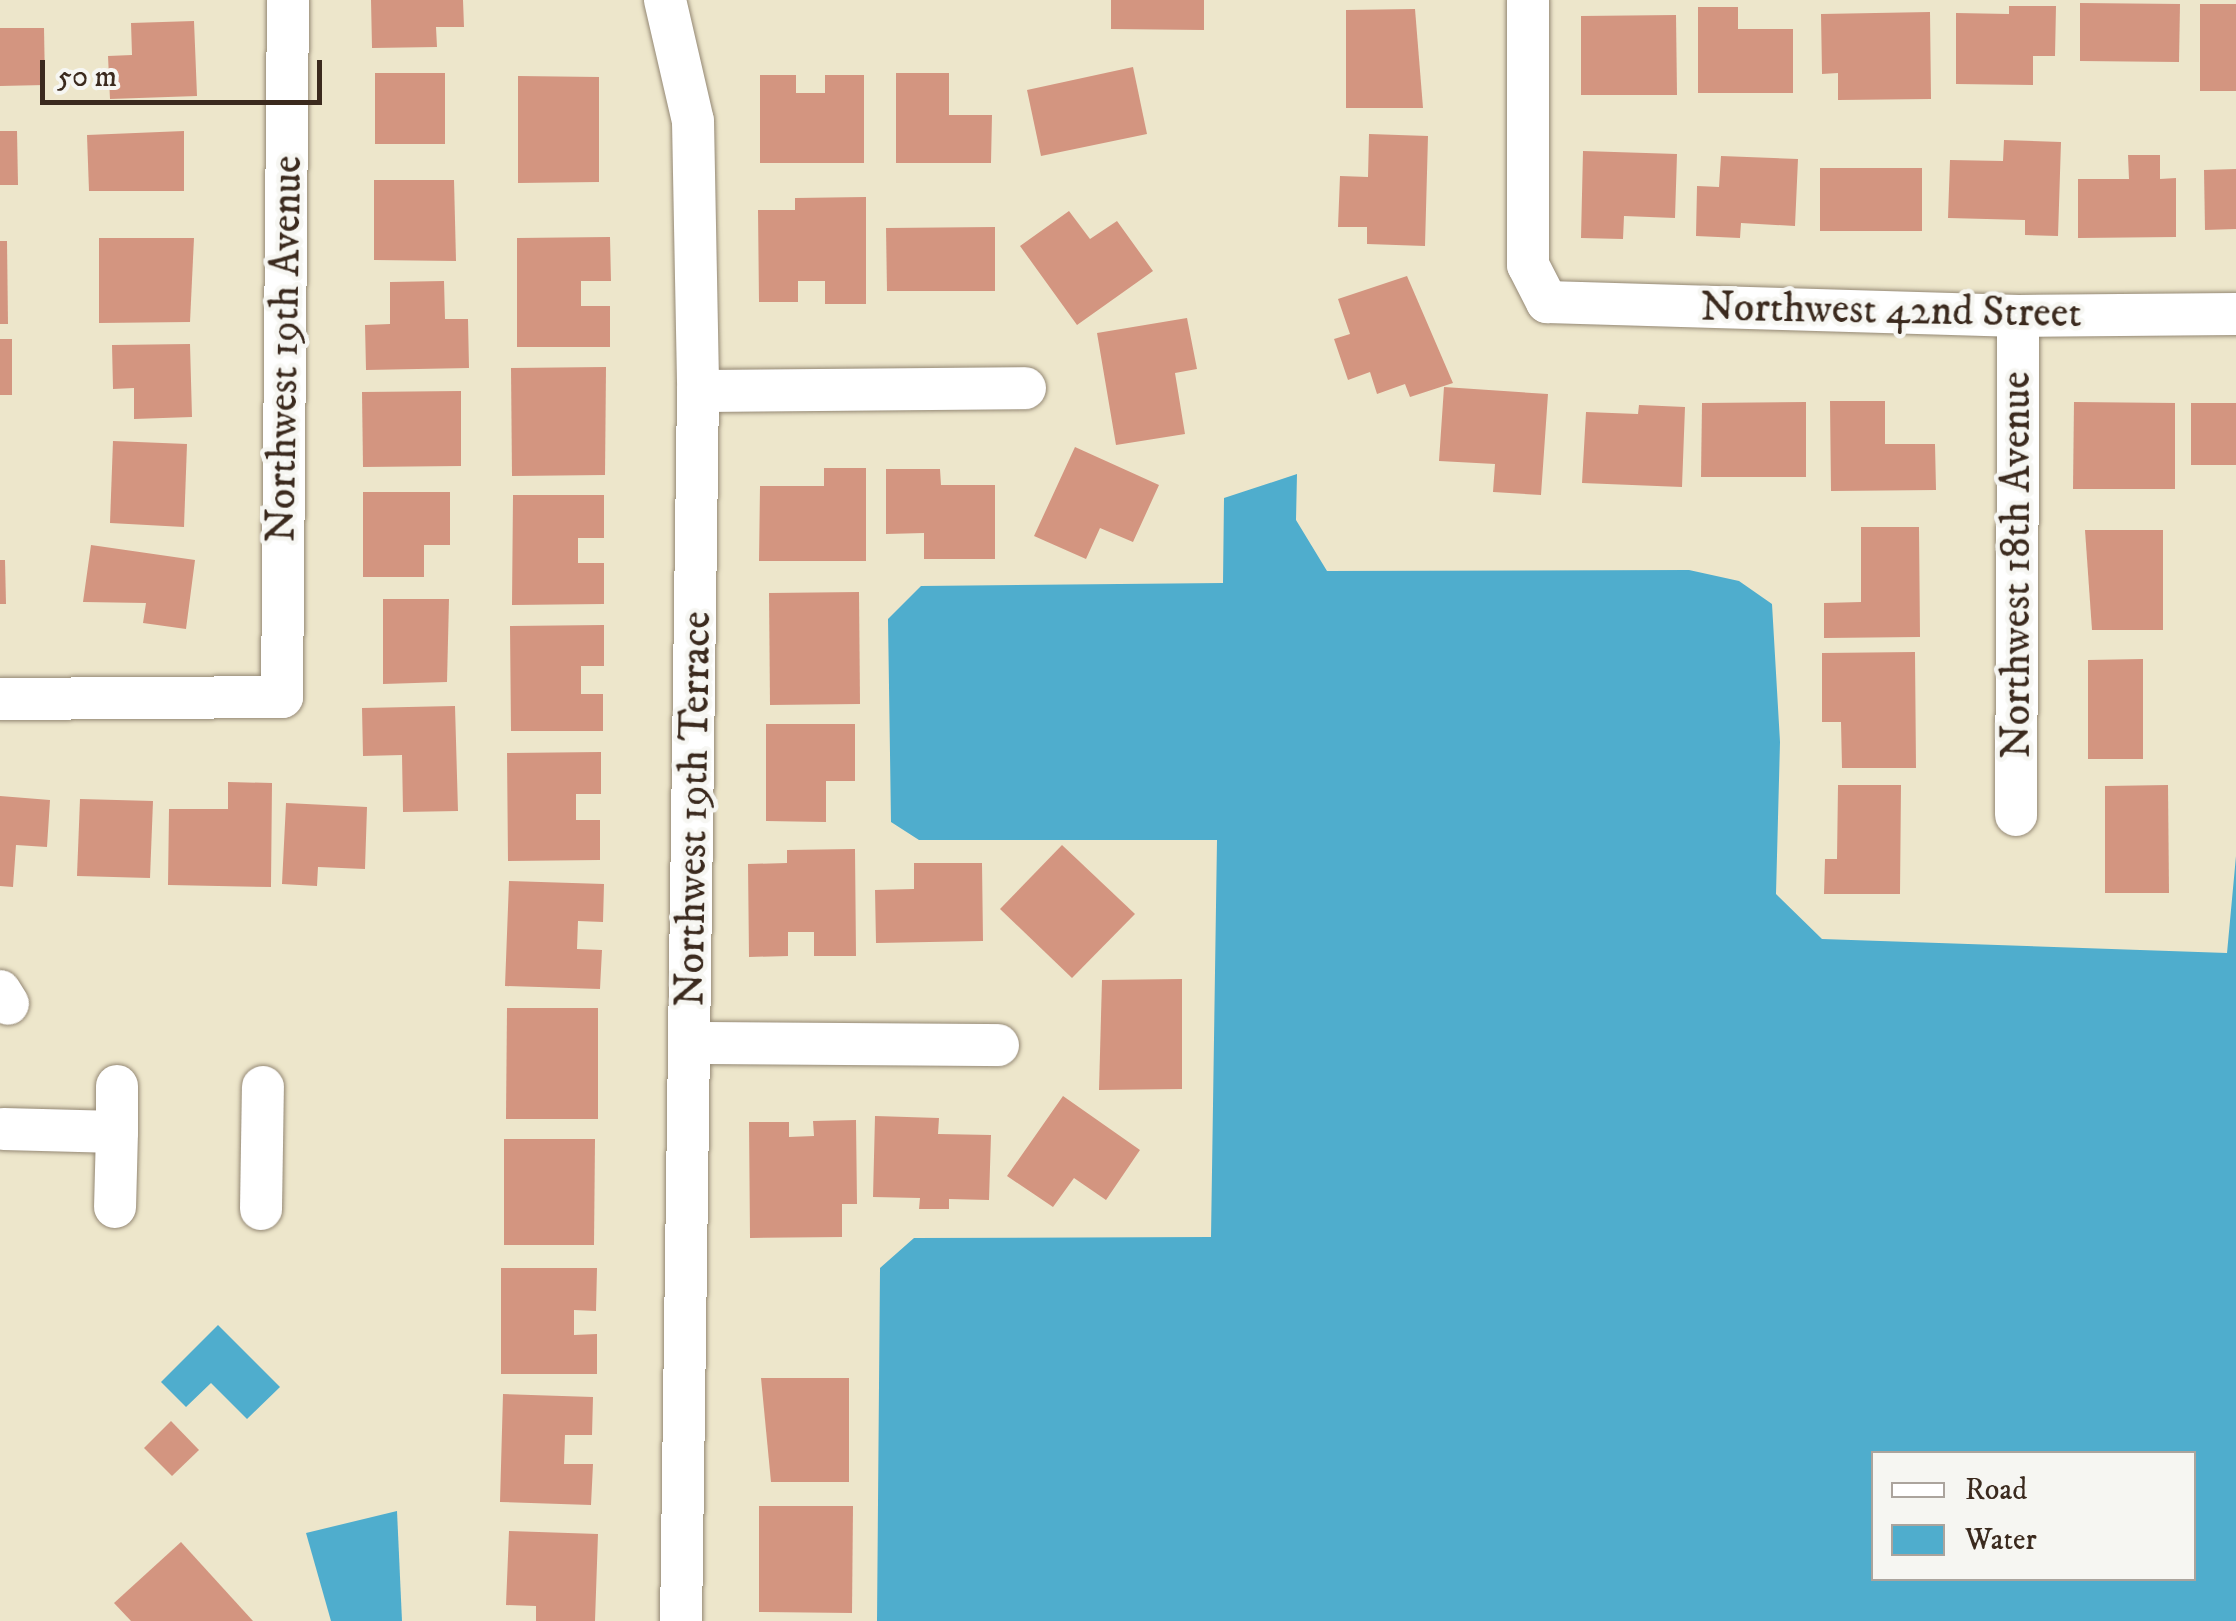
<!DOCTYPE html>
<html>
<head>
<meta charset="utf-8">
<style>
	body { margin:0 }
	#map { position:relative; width:2236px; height:1621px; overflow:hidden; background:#ede6cb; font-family:"IM FELL DW Pica",serif }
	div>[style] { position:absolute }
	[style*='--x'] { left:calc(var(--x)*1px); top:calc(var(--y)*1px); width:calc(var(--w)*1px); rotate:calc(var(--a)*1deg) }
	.water>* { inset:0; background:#4fadcd }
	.building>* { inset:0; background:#d39580 }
	.roads { filter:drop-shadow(0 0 2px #948874) drop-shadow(0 0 2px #948874) }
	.minor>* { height:42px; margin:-21px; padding:0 21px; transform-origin:21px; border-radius:21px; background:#fff }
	span { translate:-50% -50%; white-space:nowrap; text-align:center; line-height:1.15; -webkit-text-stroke:9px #f6f6f2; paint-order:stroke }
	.street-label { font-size:42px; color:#3b2a1e }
	.legend { position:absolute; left:1871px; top:1451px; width:325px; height:130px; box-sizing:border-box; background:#f6f6f2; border:2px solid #aba49d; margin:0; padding:12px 18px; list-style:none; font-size:30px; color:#3b2a1e }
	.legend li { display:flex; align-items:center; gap:20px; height:50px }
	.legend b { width:50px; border:2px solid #aba49d }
	.scale { position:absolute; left:40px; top:60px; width:282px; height:45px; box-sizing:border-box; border:5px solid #3b2a1e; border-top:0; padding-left:12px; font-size:30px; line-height:35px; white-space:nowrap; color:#3b2a1e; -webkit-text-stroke:8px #f6f6f2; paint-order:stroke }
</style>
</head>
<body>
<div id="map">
	<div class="water">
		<div style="clip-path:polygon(evenodd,1297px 474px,1296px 520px,1327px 571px,1689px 570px,1739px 581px,1772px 604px,1780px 742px,1776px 894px,1822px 939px,2227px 953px,2236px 856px,2236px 1621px,877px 1621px,880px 1268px,914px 1238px,1211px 1237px,1217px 840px,919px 840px,891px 822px,888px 619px,921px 586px,1223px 583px,1224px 498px,1297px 474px,1874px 1454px,2194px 1454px,2194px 1578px,1874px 1578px,1874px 1454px)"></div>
		<div style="clip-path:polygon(218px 1325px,280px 1387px,247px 1419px,211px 1383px,186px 1407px,161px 1382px)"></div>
		<div style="clip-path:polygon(397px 1511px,402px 1621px,331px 1621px,306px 1533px)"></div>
	</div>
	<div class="building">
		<div style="clip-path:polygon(371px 0,463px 0,464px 27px,436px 27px,437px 47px,372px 48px)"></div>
		<div style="clip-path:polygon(1111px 0,1204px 0,1204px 30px,1111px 29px)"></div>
		<div style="clip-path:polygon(2080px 3px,2180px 4px,2179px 62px,2080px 61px)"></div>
		<div style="clip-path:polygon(2200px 4px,2236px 4px,2236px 91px,2200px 91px)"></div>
		<div style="clip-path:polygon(2009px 6px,2056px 6px,2055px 56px,2033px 56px,2033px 85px,1956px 84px,1956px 13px,2009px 14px)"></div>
		<div style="clip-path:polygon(1698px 7px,1738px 7px,1738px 29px,1793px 29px,1793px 93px,1698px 93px)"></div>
		<div style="clip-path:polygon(1415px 9px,1423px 108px,1346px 108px,1346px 10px)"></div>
		<div style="clip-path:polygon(1930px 12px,1931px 99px,1838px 100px,1838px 73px,1822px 74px,1821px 14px)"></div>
		<div style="clip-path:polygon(1676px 15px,1677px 95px,1581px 95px,1581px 16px)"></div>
		<div style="clip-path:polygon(194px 21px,197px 96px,110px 99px,108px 56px,132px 55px,131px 23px)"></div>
		<div style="clip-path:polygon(0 28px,44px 28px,45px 85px,0 86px)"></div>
		<div style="clip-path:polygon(1133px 67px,1147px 134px,1041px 156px,1027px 90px)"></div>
		<div style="clip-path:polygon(375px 73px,445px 73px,445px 144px,375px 144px)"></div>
		<div style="clip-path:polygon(896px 73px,949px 73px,949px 115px,992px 115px,991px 163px,896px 163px)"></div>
		<div style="clip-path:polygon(760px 75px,796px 75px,796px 93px,825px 93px,825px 75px,864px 75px,864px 163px,760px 163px)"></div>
		<div style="clip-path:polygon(518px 76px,599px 77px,599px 182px,518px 183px)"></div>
		<div style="clip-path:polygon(0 131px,17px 131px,18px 185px,0 185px)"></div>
		<div style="clip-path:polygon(184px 131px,184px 191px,89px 191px,87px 135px)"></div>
		<div style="clip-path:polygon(1369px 134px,1428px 136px,1425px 246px,1367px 244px,1367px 227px,1338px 227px,1340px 176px,1368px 177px)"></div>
		<div style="clip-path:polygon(2004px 140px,2061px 142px,2058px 236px,2025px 235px,2025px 220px,1948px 218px,1950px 160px,2003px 161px)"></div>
		<div style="clip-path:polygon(1583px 151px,1677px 154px,1675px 218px,1624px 216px,1623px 239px,1581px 238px)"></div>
		<div style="clip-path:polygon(2128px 155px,2160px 155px,2160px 179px,2176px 178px,2176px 237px,2078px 238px,2078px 179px,2129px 179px)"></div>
		<div style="clip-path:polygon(1721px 156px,1798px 159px,1795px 226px,1741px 223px,1740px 238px,1696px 236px,1697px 186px,1719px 187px)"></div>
		<div style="clip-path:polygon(1820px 168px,1922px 168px,1922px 231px,1820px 231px)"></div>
		<div style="clip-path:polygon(2236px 169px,2236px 229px,2205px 230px,2204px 170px)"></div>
		<div style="clip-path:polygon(374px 180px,454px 180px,456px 261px,374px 260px)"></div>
		<div style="clip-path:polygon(866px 197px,866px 304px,825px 304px,825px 281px,798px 281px,798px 302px,759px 302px,758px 210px,795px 210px,795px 198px)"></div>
		<div style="clip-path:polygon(1069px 211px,1090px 239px,1117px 221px,1153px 271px,1077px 325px,1020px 246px)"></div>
		<div style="clip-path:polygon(995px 227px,995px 291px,887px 291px,886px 228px)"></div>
		<div style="clip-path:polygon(610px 237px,611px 281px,581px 281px,581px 306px,610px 306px,610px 347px,517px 347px,517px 238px)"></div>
		<div style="clip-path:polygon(99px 238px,194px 238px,190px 322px,99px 323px)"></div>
		<div style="clip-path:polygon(0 241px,7px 241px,8px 324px,0 324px)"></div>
		<div style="clip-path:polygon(1407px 276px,1453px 383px,1410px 397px,1405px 384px,1377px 394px,1370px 372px,1348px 380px,1334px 339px,1350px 334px,1338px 299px)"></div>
		<div style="clip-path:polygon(444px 281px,445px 319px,468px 319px,469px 368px,366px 370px,365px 325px,390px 324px,390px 282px)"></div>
		<div style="clip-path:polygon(1187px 318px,1197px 369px,1175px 373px,1185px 434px,1116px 445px,1097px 333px)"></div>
		<div style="clip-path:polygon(0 339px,12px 339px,12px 395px,0 395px)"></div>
		<div style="clip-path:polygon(190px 344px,192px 417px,134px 419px,134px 388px,113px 389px,112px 345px)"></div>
		<div style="clip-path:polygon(606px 367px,605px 475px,512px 476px,511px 368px)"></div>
		<div style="clip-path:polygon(1444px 387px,1548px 394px,1541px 495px,1493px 492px,1495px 464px,1439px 461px)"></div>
		<div style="clip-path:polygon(461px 391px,461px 466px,363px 467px,362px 392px)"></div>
		<div style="clip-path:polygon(1830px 401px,1885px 401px,1885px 444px,1935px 444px,1936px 490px,1831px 491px)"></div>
		<div style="clip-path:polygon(1806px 402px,1806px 477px,1701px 477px,1702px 403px)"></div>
		<div style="clip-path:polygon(2074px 402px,2175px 403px,2175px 489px,2073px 489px)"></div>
		<div style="clip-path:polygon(2191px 403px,2236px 403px,2236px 465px,2191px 465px)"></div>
		<div style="clip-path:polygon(1639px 405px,1685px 407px,1682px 487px,1582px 483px,1586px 412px,1638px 414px)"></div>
		<div style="clip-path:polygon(113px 441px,187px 444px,184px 527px,110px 523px)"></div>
		<div style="clip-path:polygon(1075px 447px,1159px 485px,1133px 542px,1100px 528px,1086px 559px,1034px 536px)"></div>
		<div style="clip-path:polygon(824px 468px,866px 468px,866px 561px,759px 561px,760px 486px,824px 486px)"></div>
		<div style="clip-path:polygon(886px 469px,940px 469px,941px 485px,995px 485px,995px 559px,924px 559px,924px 533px,886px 534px)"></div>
		<div style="clip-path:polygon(363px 492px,450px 492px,450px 545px,424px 545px,424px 577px,363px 577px)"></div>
		<div style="clip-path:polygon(513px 495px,604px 495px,604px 538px,578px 538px,578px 563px,604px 563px,604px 604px,512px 605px)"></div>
		<div style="clip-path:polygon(1861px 527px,1919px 527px,1920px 637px,1824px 638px,1824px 603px,1861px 602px)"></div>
		<div style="clip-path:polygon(2085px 530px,2163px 530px,2163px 630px,2092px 630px)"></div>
		<div style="clip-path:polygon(91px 545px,195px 560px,186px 629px,143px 623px,146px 603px,83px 602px)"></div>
		<div style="clip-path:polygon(0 560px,5px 560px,6px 604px,0 604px)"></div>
		<div style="clip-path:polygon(859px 592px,860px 704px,770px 705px,769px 593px)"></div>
		<div style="clip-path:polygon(383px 599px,449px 599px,447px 682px,383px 684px)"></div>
		<div style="clip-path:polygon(604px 625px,604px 666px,581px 666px,581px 694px,603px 694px,603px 731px,511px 731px,510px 626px)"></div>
		<div style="clip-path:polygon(1915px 652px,1916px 768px,1842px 768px,1841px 722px,1822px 722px,1822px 653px)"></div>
		<div style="clip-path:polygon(2143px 659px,2143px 759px,2088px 759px,2088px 660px)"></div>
		<div style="clip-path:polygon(455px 706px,458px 811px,403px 812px,402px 755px,363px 756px,362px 708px)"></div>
		<div style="clip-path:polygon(766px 724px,855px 724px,855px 781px,826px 781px,826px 822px,766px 821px)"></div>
		<div style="clip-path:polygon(601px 752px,601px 794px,576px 794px,576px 820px,600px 820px,600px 860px,508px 861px,507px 753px)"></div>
		<div style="clip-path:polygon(228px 782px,272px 783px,271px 887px,168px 885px,169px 809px,228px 809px)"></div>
		<div style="clip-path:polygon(1838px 785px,1901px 785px,1900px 894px,1824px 894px,1825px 859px,1837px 859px)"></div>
		<div style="clip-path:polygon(2168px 785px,2169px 893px,2105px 893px,2105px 786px)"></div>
		<div style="clip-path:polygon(0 796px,50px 800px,47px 847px,16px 845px,13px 887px,0 886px)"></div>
		<div style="clip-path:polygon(80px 799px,153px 801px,150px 878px,77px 876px)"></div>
		<div style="clip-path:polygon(286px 803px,367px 807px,365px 869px,318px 867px,317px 886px,282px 884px)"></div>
		<div style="clip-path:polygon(1062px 845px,1135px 914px,1072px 978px,1000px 909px)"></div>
		<div style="clip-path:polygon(855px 849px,856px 956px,814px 956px,814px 932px,788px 932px,788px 956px,749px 957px,748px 864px,787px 863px,787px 850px)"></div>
		<div style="clip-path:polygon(914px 863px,982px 863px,983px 941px,876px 943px,875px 890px,914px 889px)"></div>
		<div style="clip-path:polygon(509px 881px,604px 884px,603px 922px,578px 921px,577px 949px,602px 950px,600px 989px,505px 986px)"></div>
		<div style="clip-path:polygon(1182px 979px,1182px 1089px,1099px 1090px,1102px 980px)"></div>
		<div style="clip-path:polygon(507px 1008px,598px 1008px,598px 1119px,506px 1119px)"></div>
		<div style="clip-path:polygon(1063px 1096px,1140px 1150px,1106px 1200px,1074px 1178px,1053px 1207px,1007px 1176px)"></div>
		<div style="clip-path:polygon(875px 1116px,939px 1118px,938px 1134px,991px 1135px,989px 1200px,949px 1199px,949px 1209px,919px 1209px,920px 1198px,873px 1197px)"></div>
		<div style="clip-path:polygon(856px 1120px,857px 1204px,842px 1204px,842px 1237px,750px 1238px,749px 1122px,789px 1122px,789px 1137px,814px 1136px,813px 1121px)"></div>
		<div style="clip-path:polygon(504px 1139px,595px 1139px,594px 1245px,504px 1245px)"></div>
		<div style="clip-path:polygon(501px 1268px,597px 1268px,596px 1311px,574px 1310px,574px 1335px,597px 1334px,597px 1374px,501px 1374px)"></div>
		<div style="clip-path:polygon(761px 1378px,849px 1378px,849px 1482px,771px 1482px)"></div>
		<div style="clip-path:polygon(503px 1394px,593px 1397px,592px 1435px,565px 1435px,564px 1464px,593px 1464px,591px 1505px,500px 1502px)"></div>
		<div style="clip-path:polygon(171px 1421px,199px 1450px,172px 1476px,144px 1448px)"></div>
		<div style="clip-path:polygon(759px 1506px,853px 1506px,852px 1613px,759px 1612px)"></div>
		<div style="clip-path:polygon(509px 1531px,598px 1534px,595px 1621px,536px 1621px,536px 1606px,506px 1605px)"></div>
		<div style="clip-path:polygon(181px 1542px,253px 1621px,131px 1621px,114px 1603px)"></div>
	</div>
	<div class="roads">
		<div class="minor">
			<div style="--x:665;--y:0;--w:124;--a:77"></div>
			<div style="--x:693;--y:121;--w:270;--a:88.9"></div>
			<div style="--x:698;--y:391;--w:1230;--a:90.79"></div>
			<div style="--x:1528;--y:0;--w:265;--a:90"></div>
			<div style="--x:1528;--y:265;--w:42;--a:62.8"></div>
			<div style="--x:1547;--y:302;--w:472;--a:1.7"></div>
			<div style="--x:2019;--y:316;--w:217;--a:-0.5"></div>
			<div style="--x:698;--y:391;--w:327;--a:-0.5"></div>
			<div style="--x:0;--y:699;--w:282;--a:-0.4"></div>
			<div style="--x:282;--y:697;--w:697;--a:-89.51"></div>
			<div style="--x:2016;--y:815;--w:499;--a:-89.7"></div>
			<div style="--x:0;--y:991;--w:15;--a:58"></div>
			<div style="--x:691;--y:1043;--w:307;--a:0.4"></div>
			<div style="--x:4;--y:1129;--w:113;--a:1.5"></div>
			<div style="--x:117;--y:1132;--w:75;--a:91.5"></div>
			<div style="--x:117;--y:1132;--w:46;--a:-90"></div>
			<div style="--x:261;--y:1209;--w:122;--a:-89.1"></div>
		</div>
	</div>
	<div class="street-label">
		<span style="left:1891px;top:311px;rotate:1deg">Northwest 42nd Street</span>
		<span style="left:285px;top:349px;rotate:-89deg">Northwest 19th Avenue</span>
		<span style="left:2017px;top:565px;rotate:-90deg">Northwest 18th Avenue</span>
		<span style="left:694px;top:809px;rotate:-89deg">Northwest 19th Terrace</span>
	</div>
	<ul class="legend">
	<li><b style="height:12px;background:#fff"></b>Road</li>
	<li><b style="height:28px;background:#4fadcd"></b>Water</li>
	</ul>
	<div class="scale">50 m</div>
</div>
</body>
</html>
